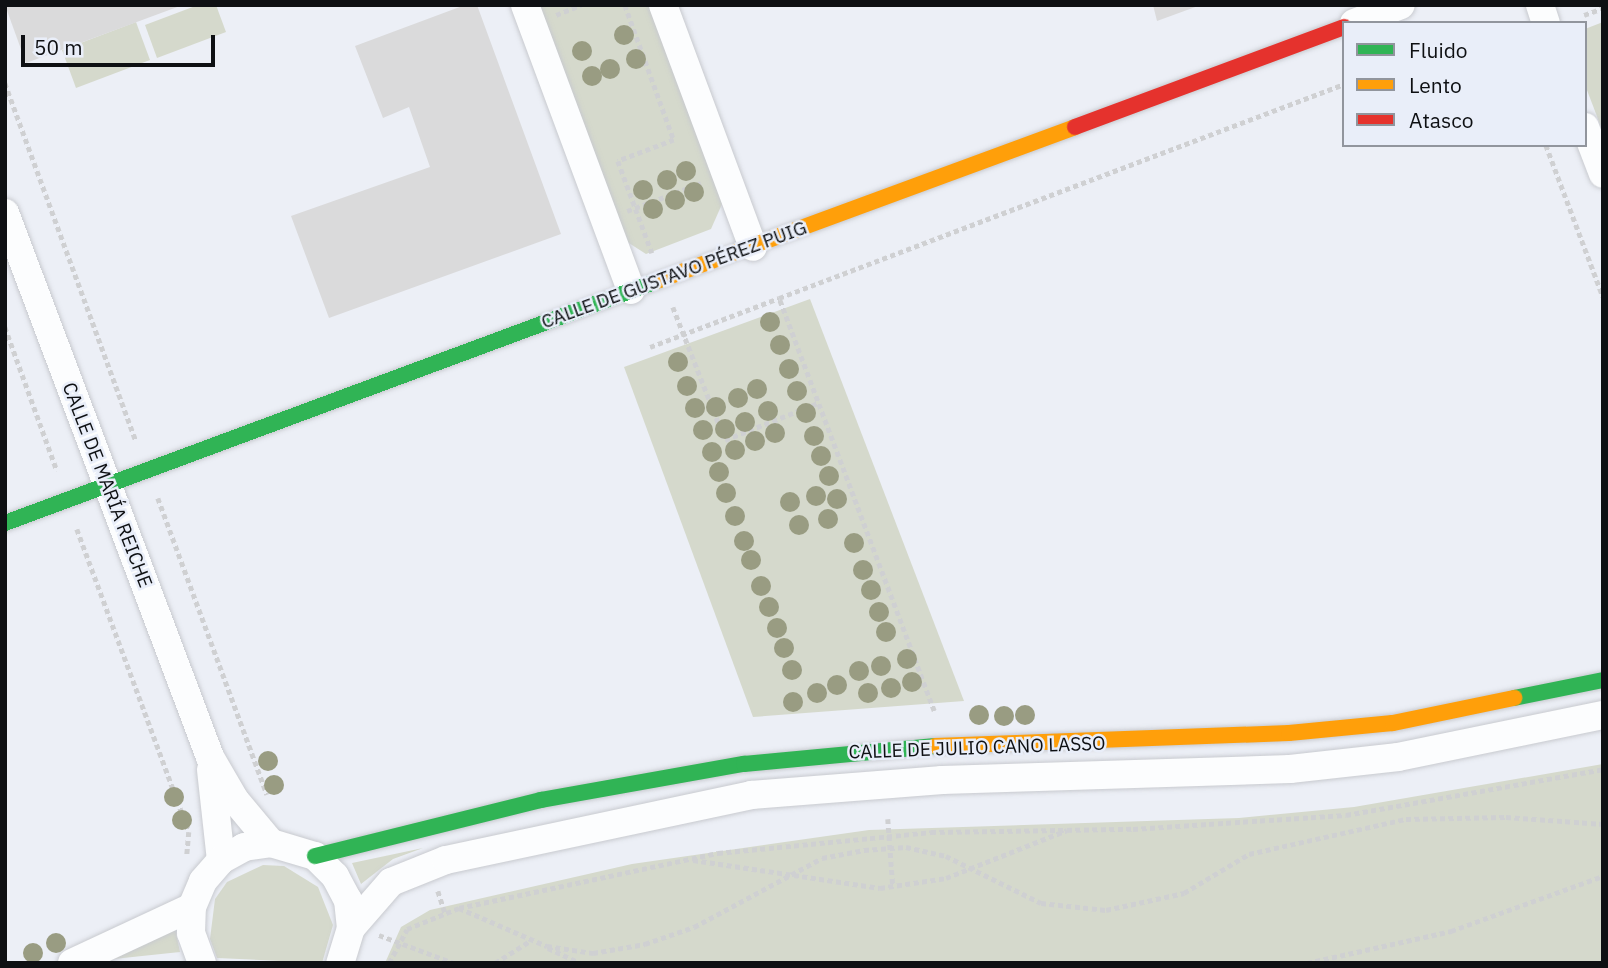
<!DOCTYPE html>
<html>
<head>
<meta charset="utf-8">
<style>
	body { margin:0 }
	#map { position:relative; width:1608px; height:968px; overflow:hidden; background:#eceff6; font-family:"IBM Plex Sans",sans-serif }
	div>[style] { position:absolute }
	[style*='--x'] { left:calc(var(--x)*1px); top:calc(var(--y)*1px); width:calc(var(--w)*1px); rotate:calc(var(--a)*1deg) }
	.green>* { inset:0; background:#d5d9cc }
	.building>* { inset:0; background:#dadadb }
	.path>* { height:4.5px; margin-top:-2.25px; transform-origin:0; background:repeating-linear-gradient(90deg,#cfd0d2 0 5px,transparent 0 8.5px) }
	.roads { filter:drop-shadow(0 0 2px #c8cacf) drop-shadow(0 0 2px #c8cacf) }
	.street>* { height:28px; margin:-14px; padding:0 14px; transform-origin:14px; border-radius:14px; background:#fcfdfe }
	.fast>* { height:16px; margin:-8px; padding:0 8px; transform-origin:8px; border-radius:8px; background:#30b455 }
	.slow>* { height:16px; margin:-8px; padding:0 8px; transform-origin:8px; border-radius:8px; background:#ff9f0a }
	.jam>* { height:16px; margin:-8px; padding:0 8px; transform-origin:8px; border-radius:8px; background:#e5322d }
	.trees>* { width:20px; height:20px; margin:-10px; border-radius:50%; background:#999c82 }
	span { translate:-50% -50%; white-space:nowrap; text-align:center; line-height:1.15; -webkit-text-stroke:5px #e9eef9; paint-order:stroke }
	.street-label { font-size:19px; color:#0e1013 }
	.frame { position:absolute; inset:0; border:7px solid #0e1013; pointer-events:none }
	.legend { position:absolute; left:1342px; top:21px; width:245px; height:126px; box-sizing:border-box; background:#e9eef9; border:2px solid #91959d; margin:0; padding:9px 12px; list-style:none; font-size:21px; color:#0e1013 }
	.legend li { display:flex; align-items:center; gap:14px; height:35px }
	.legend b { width:35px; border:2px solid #91959d }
	.scale { position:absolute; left:21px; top:35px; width:194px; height:32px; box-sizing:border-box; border:4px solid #0e1013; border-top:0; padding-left:9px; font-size:21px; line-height:24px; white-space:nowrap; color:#0e1013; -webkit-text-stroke:5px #e9eef9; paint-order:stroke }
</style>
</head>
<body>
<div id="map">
	<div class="green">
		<div style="clip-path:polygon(198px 5px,216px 5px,226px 32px,157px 58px,145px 25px)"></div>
		<div style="clip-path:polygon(534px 5px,655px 5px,726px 195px,711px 229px,646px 254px,621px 238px)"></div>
		<div style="clip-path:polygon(136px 22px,150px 60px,76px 88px,62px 50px)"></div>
		<div style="clip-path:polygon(1603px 22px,1603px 132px,1585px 85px,1585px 29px)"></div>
		<div style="clip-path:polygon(810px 299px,964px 701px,753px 717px,624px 367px)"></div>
		<div style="clip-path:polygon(1603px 764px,1603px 963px,385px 963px,401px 927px,430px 910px,632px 864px,869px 830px,1239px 818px,1354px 807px)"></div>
		<div style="clip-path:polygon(423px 848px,393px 859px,361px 884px,352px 863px)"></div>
		<div style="clip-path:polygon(263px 865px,284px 866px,318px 887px,333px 925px,322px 963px,217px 958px,210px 939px,215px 899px,227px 882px)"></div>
		<div style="clip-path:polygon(175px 928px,180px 952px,104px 960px)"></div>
	</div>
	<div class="building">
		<div style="clip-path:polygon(5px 5px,180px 5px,180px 6px,26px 63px)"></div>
		<div style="clip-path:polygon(465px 5px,477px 5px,561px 234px,329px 318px,291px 216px,430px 167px,409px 107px,383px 118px,355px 46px)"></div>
		<div style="clip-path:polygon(1153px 5px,1198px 5px,1198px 6px,1157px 21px)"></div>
	</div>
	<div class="path">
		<div style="--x:625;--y:5;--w:144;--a:70.1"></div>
		<div style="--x:674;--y:140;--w:60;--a:159.4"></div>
		<div style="--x:618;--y:161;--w:98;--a:69.7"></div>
		<div style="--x:556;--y:15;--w:27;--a:-22"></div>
		<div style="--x:1584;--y:15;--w:20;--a:-20"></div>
		<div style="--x:5;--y:83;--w:381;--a:69.9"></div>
		<div style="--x:1546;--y:145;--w:162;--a:69.4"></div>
		<div style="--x:627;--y:211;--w:79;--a:-20.7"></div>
		<div style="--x:673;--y:307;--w:143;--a:68.6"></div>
		<div style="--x:725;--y:440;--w:100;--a:-21.7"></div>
		<div style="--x:5;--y:327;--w:153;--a:70.1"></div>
		<div style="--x:650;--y:347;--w:138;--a:-20.8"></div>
		<div style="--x:158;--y:498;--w:316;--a:69.8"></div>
		<div style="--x:77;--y:529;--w:323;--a:69.7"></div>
		<div style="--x:189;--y:832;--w:25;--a:95"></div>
		<div style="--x:934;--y:711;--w:441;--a:-110.6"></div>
		<div style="--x:779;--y:298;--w:604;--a:-20.74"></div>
		<div style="--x:888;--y:819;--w:68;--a:85.8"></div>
		<div style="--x:693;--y:860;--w:189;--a:8.5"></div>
		<div style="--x:880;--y:888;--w:67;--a:-8.6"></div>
		<div style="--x:946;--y:878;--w:130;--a:-21.6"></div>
		<div style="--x:438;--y:891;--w:23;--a:72"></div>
		<div style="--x:459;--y:908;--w:96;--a:23.4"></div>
		<div style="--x:547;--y:946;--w:47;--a:8.7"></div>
		<div style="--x:593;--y:953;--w:53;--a:-9.8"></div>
		<div style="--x:645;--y:944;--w:52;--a:-19.1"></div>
		<div style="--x:694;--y:927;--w:145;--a:-28.3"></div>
		<div style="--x:822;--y:858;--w:43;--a:-10.8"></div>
		<div style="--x:864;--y:850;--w:42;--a:-4.1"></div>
		<div style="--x:906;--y:847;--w:41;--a:12.7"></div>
		<div style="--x:946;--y:856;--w:106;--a:26.3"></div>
		<div style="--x:1041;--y:903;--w:65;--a:6.1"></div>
		<div style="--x:1106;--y:910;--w:80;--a:-12.3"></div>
		<div style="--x:1184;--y:893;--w:76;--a:-31"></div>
		<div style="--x:1249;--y:854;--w:161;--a:-12.6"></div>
		<div style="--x:1406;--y:819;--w:100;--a:-1.1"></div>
		<div style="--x:1506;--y:817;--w:97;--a:4.1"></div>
		<div style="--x:379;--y:935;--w:80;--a:20.5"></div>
		<div style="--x:548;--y:948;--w:35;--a:25"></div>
		<div style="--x:389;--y:963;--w:38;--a:-62"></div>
		<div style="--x:407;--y:929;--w:56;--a:-22"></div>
		<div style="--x:459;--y:908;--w:265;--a:-12"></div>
		<div style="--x:718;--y:853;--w:214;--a:-5.6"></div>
		<div style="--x:931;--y:832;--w:202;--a:-0.9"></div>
		<div style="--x:1133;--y:829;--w:213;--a:-3.8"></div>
		<div style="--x:1346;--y:815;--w:261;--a:-10.1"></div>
		<div style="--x:495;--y:963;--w:41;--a:-32.2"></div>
		<div style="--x:1307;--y:963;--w:148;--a:-12.5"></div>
		<div style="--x:1451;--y:931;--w:162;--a:-19.9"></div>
	</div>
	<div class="roads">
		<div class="street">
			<div style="--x:525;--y:5;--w:304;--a:69.6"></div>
			<div style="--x:663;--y:5;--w:258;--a:69.6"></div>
			<div style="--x:1540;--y:5;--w:19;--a:72"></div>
			<div style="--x:1354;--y:23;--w:50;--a:-21"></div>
			<div style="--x:1585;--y:127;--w:50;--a:69"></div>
			<div style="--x:5;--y:213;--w:581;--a:69.35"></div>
			<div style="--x:210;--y:757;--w:50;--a:59.8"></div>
			<div style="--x:235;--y:800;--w:56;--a:50.1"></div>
			<div style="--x:211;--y:770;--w:91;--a:83.7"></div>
			<div style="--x:351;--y:928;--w:61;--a:-49"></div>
			<div style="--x:391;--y:882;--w:59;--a:-21.8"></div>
			<div style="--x:446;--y:860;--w:312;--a:-12"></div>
			<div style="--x:751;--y:795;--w:192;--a:-4.5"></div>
			<div style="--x:942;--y:780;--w:348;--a:-1.8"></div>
			<div style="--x:1290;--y:769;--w:109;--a:-6.3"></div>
			<div style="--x:1398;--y:757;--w:209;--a:-11.6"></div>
			<div style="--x:72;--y:963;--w:132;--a:-25"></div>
			<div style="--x:202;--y:963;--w:32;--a:-110"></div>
			<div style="--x:191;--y:933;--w:26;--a:-88"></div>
			<div style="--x:192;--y:907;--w:28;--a:-67"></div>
			<div style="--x:203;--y:881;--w:28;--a:-49"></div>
			<div style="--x:221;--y:860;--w:26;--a:-29"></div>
			<div style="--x:244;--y:847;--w:27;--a:-8"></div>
			<div style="--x:271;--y:843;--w:46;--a:16.5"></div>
			<div style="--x:315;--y:856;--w:28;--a:45"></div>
			<div style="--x:335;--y:876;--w:27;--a:62"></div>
			<div style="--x:348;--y:900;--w:28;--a:84"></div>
			<div style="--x:351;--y:928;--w:37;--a:107"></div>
		</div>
		<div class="fast">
			<div style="--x:5;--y:523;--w:695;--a:-20.36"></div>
			<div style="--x:1514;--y:698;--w:91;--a:-11.4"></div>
			<div style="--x:315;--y:856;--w:233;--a:-13.9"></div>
			<div style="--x:541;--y:800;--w:206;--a:-10.1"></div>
			<div style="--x:744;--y:764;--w:192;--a:-5.4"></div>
		</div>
		<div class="slow">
			<div style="--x:657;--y:281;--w:445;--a:-20.2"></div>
			<div style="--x:935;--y:746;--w:354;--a:-2.1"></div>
			<div style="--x:1289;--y:733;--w:104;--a:-5.5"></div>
			<div style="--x:1393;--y:723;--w:124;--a:-11.7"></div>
		</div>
		<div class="jam">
			<div style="--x:1075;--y:127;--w:287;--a:-20.4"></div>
		</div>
	</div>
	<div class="trees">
		<div style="left:624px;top:35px"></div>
		<div style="left:582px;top:51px"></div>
		<div style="left:636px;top:59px"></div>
		<div style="left:610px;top:69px"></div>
		<div style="left:592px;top:76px"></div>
		<div style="left:686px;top:171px"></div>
		<div style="left:667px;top:180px"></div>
		<div style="left:643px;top:190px"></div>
		<div style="left:694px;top:192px"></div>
		<div style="left:675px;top:200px"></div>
		<div style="left:653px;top:209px"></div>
		<div style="left:770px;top:322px"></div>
		<div style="left:780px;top:345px"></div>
		<div style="left:678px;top:362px"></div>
		<div style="left:789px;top:369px"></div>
		<div style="left:687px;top:386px"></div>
		<div style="left:757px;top:389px"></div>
		<div style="left:797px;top:391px"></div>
		<div style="left:738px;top:398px"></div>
		<div style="left:716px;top:407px"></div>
		<div style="left:695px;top:408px"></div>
		<div style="left:768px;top:411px"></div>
		<div style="left:806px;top:413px"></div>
		<div style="left:745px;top:422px"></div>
		<div style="left:725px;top:429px"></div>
		<div style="left:703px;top:430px"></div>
		<div style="left:775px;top:433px"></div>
		<div style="left:814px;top:436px"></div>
		<div style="left:755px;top:441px"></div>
		<div style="left:735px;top:450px"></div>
		<div style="left:712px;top:452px"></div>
		<div style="left:821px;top:456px"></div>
		<div style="left:719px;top:472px"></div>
		<div style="left:829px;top:476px"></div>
		<div style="left:726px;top:493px"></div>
		<div style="left:816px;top:496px"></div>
		<div style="left:837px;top:499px"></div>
		<div style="left:790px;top:502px"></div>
		<div style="left:735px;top:516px"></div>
		<div style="left:828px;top:519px"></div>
		<div style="left:799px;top:525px"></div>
		<div style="left:744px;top:541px"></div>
		<div style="left:854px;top:543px"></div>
		<div style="left:751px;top:560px"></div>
		<div style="left:863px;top:570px"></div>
		<div style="left:761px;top:586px"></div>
		<div style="left:871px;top:590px"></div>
		<div style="left:769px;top:607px"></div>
		<div style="left:879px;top:612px"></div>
		<div style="left:777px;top:628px"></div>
		<div style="left:886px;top:632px"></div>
		<div style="left:784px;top:648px"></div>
		<div style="left:907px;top:659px"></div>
		<div style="left:881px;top:666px"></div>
		<div style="left:792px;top:670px"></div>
		<div style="left:859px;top:671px"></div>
		<div style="left:912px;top:682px"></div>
		<div style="left:837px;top:685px"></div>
		<div style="left:891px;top:688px"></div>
		<div style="left:817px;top:693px"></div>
		<div style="left:868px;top:693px"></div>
		<div style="left:793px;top:702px"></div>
		<div style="left:979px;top:715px"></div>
		<div style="left:1025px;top:715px"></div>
		<div style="left:1004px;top:716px"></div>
		<div style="left:268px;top:761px"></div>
		<div style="left:274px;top:785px"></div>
		<div style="left:174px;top:797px"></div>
		<div style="left:182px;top:820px"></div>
		<div style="left:56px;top:943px"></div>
		<div style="left:33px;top:953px"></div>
	</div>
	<div class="street-label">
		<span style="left:674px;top:275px;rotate:-20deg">CALLE DE GUSTAVO PÉREZ PUIG</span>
		<span style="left:107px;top:485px;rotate:69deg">CALLE DE MARÍA REICHE</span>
		<span style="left:977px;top:748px;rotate:-2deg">CALLE DE JULIO CANO LASSO</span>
	</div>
	<div class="frame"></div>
	<ul class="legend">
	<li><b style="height:9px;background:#30b455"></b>Fluido</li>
	<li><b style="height:9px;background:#ff9f0a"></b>Lento</li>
	<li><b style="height:9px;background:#e5322d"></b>Atasco</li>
	</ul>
	<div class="scale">50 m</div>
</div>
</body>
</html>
